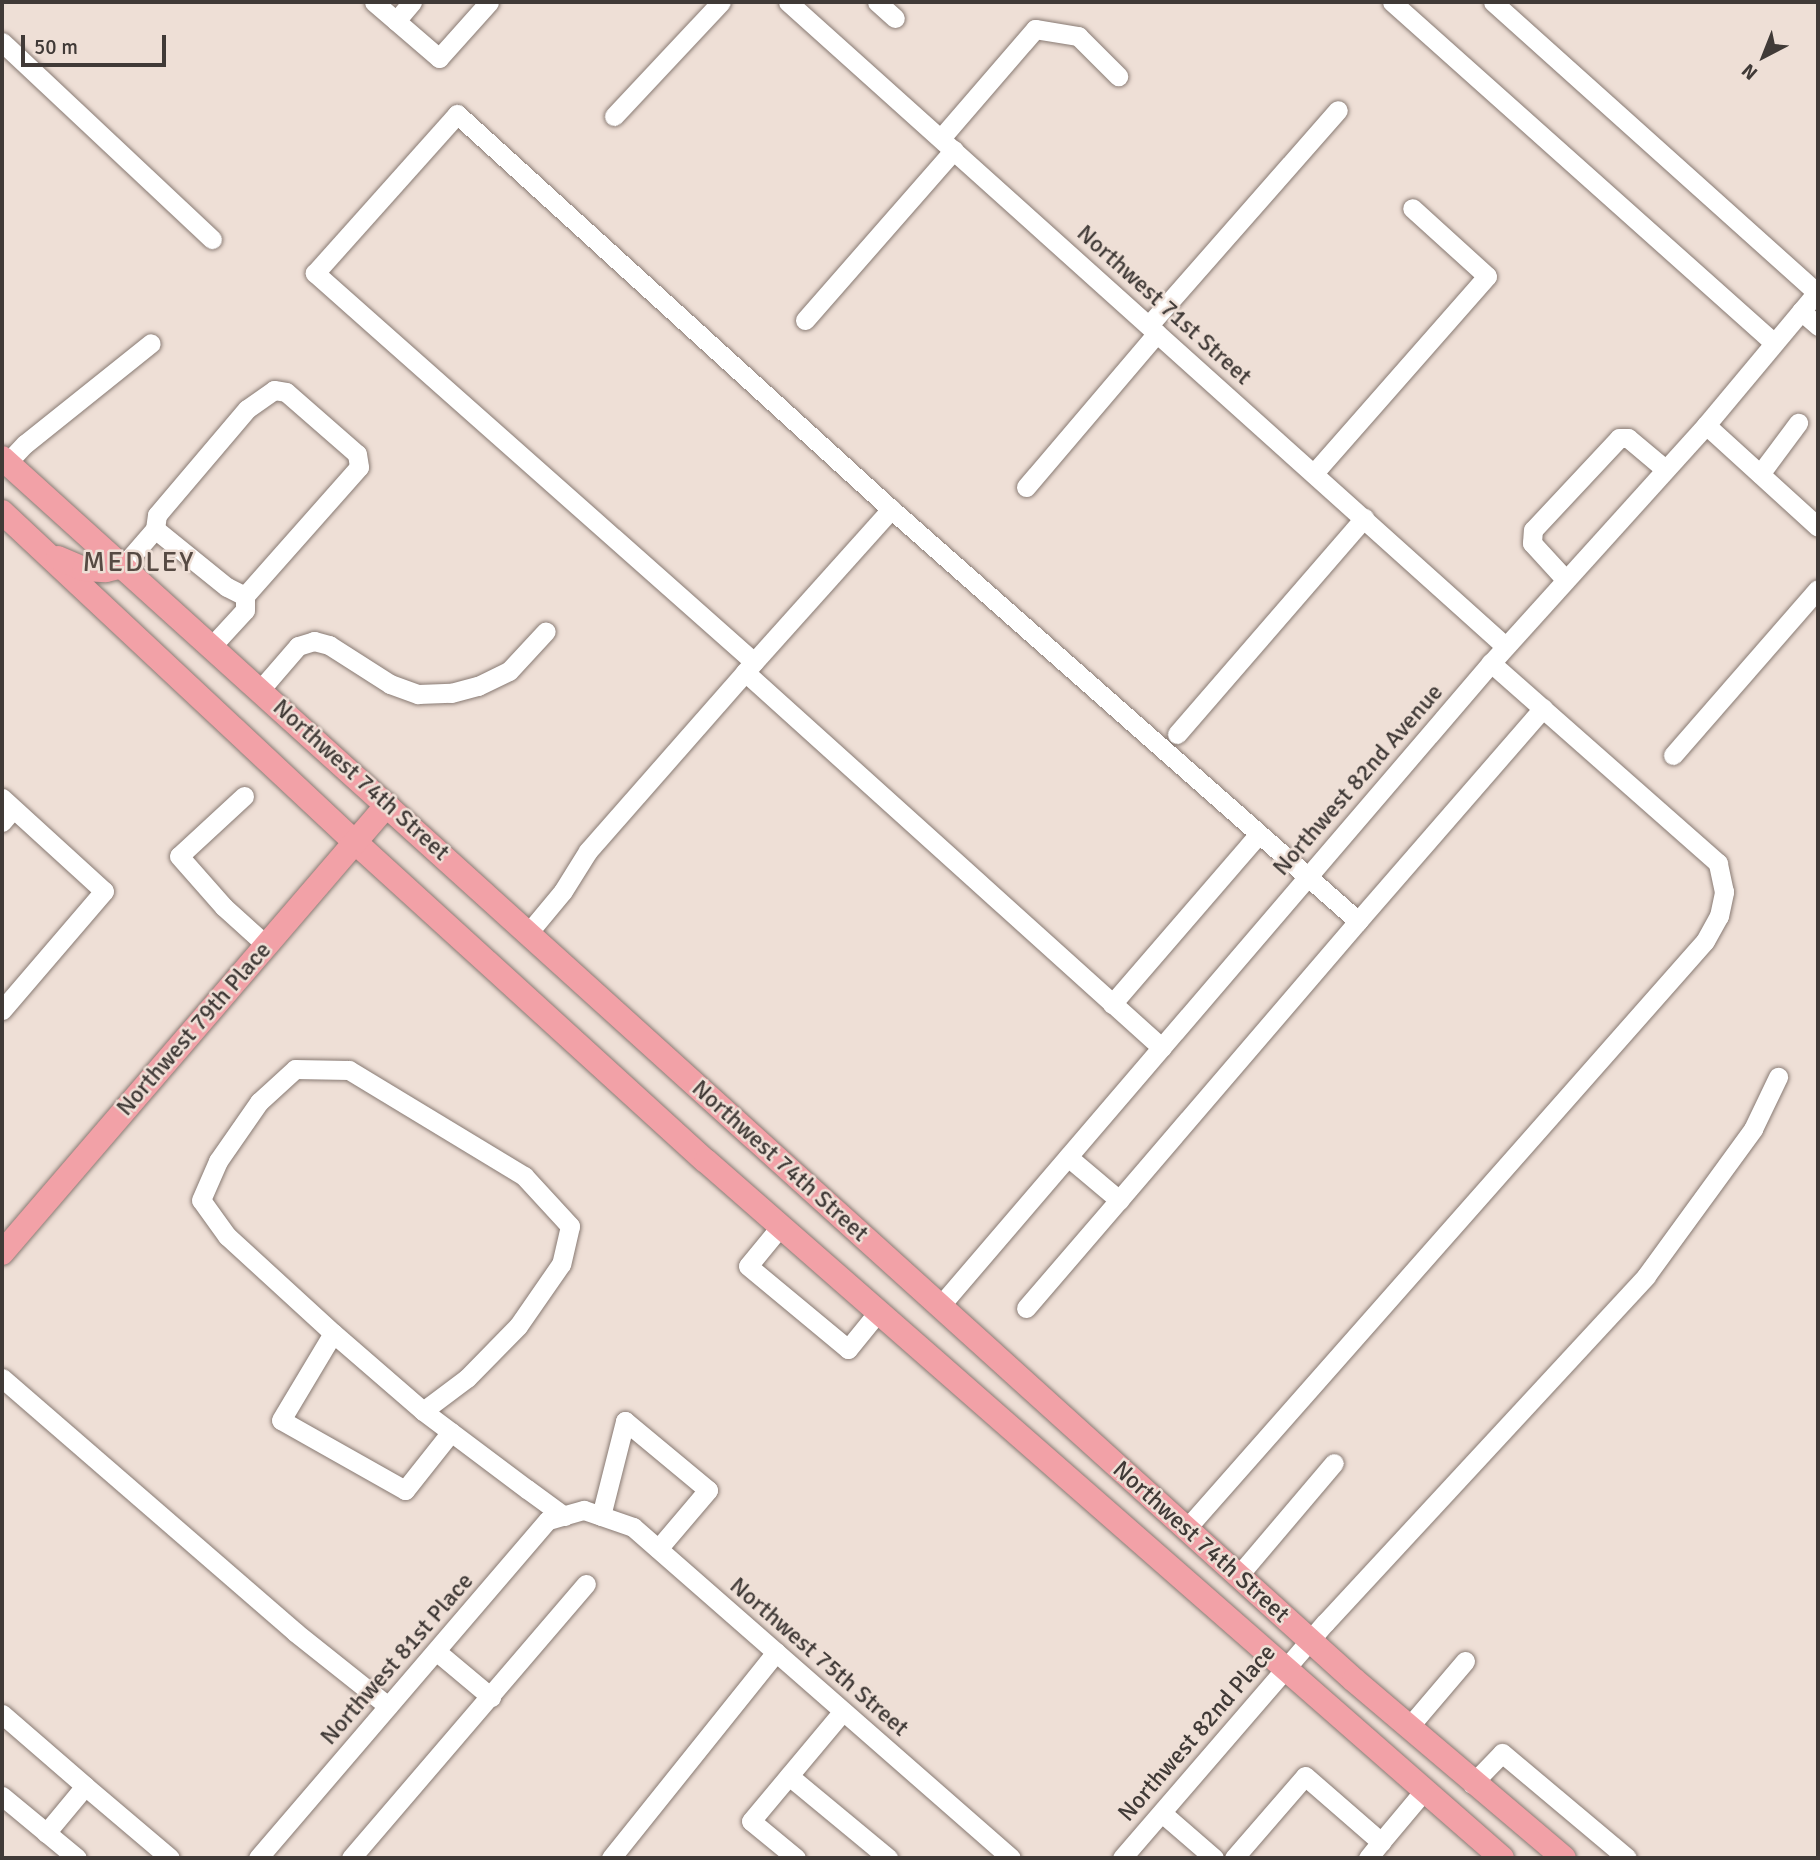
<!DOCTYPE html>
<html>
<head>
<meta charset="utf-8">
<style>
	body { margin:0 }
	#map { position:relative; width:1820px; height:1860px; overflow:hidden; background:#eedfd6; font-family:Signika,sans-serif }
	div>[style] { position:absolute }
	[style*='--x'] { left:calc(var(--x)*1px); top:calc(var(--y)*1px); width:calc(var(--w)*1px); rotate:calc(var(--a)*1deg) }
	.roads { filter:drop-shadow(0 0 2px #887a73) drop-shadow(0 0 2px #887a73) }
	.minor>* { height:19px; margin:-9.5px; padding:0 9.5px; transform-origin:9.5px; border-radius:9.5px; background:#fff }
	.major>* { height:24px; margin:-12px; padding:0 12px; transform-origin:12px; border-radius:12px; background:#f2a1a7 }
	span { translate:-50% -50%; white-space:nowrap; text-align:center; line-height:1.15; -webkit-text-stroke:5px #eedfd6; paint-order:stroke }
	.street-label { font-size:24px; color:#403a37 }
	.quarter-label { font-size:28px; color:#564a43; letter-spacing:2px }
	.frame { position:absolute; inset:0; border:4px solid #403a37; pointer-events:none }
	.north { position:absolute; left:1729px; top:21px; width:70px; height:70px; -webkit-text-stroke:5px #eedfd6; paint-order:stroke; rotate:222deg; font-size:19px; font-weight:700; line-height:28px; text-align:center; color:#403a37 }
	.north::after { content:''; display:block; margin:auto; width:24px; height:32px; background:#403a37; clip-path:polygon(50% 0,100% 100%,50% 72%,0 100%) }
	.scale { position:absolute; left:21px; top:35px; width:145px; height:32px; box-sizing:border-box; border:4px solid #403a37; border-top:0; padding-left:9px; font-size:21px; line-height:24px; white-space:nowrap; color:#403a37; -webkit-text-stroke:5px #eedfd6; paint-order:stroke }
</style>
</head>
<body>
<div id="map">
	<div class="roads">
		<div class="minor">
			<div style="--x:374;--y:2;--w:86;--a:40.7"></div>
			<div style="--x:439;--y:58;--w:75;--a:-48.2"></div>
			<div style="--x:788;--y:2;--w:964;--a:41.93"></div>
			<div style="--x:877;--y:2;--w:24;--a:42"></div>
			<div style="--x:1392;--y:2;--w:512;--a:41.75"></div>
			<div style="--x:1493;--y:2;--w:435;--a:41.9"></div>
			<div style="--x:396;--y:21;--w:25;--a:-50"></div>
			<div style="--x:2;--y:42;--w:288;--a:43.2"></div>
			<div style="--x:614;--y:116;--w:156;--a:-46.8"></div>
			<div style="--x:941;--y:138;--w:144;--a:-49.2"></div>
			<div style="--x:1035;--y:29;--w:44;--a:9.2"></div>
			<div style="--x:1078;--y:36;--w:57;--a:45"></div>
			<div style="--x:1801;--y:311;--w:23;--a:41"></div>
			<div style="--x:805;--y:320;--w:226;--a:-48.8"></div>
			<div style="--x:1149;--y:325;--w:286;--a:-48.7"></div>
			<div style="--x:1706;--y:425;--w:151;--a:42.3"></div>
			<div style="--x:7;--y:463;--w:26;--a:-47"></div>
			<div style="--x:25;--y:444;--w:161;--a:-38.7"></div>
			<div style="--x:1314;--y:473;--w:262;--a:-48.7"></div>
			<div style="--x:1487;--y:276;--w:101;--a:-137.8"></div>
			<div style="--x:1760;--y:474;--w:64;--a:-53.3"></div>
			<div style="--x:1026;--y:487;--w:202;--a:-49.6"></div>
			<div style="--x:155;--y:529;--w:14;--a:-82"></div>
			<div style="--x:157;--y:515;--w:139;--a:-49.7"></div>
			<div style="--x:247;--y:409;--w:33;--a:-35"></div>
			<div style="--x:274;--y:390;--w:12;--a:9"></div>
			<div style="--x:286;--y:392;--w:94;--a:41.1"></div>
			<div style="--x:357;--y:454;--w:13;--a:81"></div>
			<div style="--x:359;--y:467;--w:172;--a:131.5"></div>
			<div style="--x:123;--y:566;--w:49;--a:-49.1"></div>
			<div style="--x:155;--y:529;--w:92;--a:38.9"></div>
			<div style="--x:227;--y:587;--w:20;--a:27"></div>
			<div style="--x:245;--y:596;--w:14;--a:90"></div>
			<div style="--x:245;--y:610;--w:50;--a:132.6"></div>
			<div style="--x:1565;--y:579;--w:49;--a:-132.5"></div>
			<div style="--x:1532;--y:543;--w:13;--a:-86"></div>
			<div style="--x:1533;--y:530;--w:126;--a:-46.9"></div>
			<div style="--x:1619;--y:438;--w:9;--a:0"></div>
			<div style="--x:1628;--y:438;--w:48;--a:40"></div>
			<div style="--x:754;--y:662;--w:587;--a:-138.46"></div>
			<div style="--x:315;--y:273;--w:213;--a:-48.2"></div>
			<div style="--x:457;--y:114;--w:587;--a:42.31"></div>
			<div style="--x:745;--y:672;--w:219;--a:-48.1"></div>
			<div style="--x:891;--y:509;--w:623;--a:41.42"></div>
			<div style="--x:1358;--y:921;--w:282;--a:-49"></div>
			<div style="--x:260;--y:690;--w:58;--a:-49.2"></div>
			<div style="--x:298;--y:646;--w:17;--a:-17"></div>
			<div style="--x:314;--y:641;--w:16;--a:15"></div>
			<div style="--x:329;--y:645;--w:72;--a:32.6"></div>
			<div style="--x:390;--y:684;--w:30;--a:20"></div>
			<div style="--x:418;--y:694;--w:33;--a:-2"></div>
			<div style="--x:451;--y:693;--w:28;--a:-15"></div>
			<div style="--x:478;--y:686;--w:34;--a:-26"></div>
			<div style="--x:509;--y:671;--w:54;--a:-47.2"></div>
			<div style="--x:1177;--y:734;--w:286;--a:-49.1"></div>
			<div style="--x:1673;--y:755;--w:220;--a:-48.9"></div>
			<div style="--x:244;--y:796;--w:88;--a:137.3"></div>
			<div style="--x:179;--y:856;--w:68;--a:48.6"></div>
			<div style="--x:224;--y:907;--w:57;--a:42.1"></div>
			<div style="--x:2;--y:798;--w:138;--a:42.4"></div>
			<div style="--x:104;--y:891;--w:157;--a:130.6"></div>
			<div style="--x:2;--y:822;--w:17;--a:-50"></div>
			<div style="--x:529;--y:932;--w:53;--a:-50.3"></div>
			<div style="--x:563;--y:891;--w:47;--a:-58"></div>
			<div style="--x:588;--y:851;--w:238;--a:-48.7"></div>
			<div style="--x:745;--y:672;--w:561;--a:42.04"></div>
			<div style="--x:1112;--y:1004;--w:223;--a:-49.2"></div>
			<div style="--x:1068;--y:1157;--w:67;--a:40.1"></div>
			<div style="--x:1119;--y:1200;--w:367;--a:-49.4"></div>
			<div style="--x:780;--y:1227;--w:50;--a:129.4"></div>
			<div style="--x:748;--y:1266;--w:130;--a:39.7"></div>
			<div style="--x:848;--y:1349;--w:48;--a:-51"></div>
			<div style="--x:940;--y:1306;--w:847;--a:-49.41"></div>
			<div style="--x:1491;--y:663;--w:321;--a:-47.9"></div>
			<div style="--x:1706;--y:425;--w:175;--a:-50.1"></div>
			<div style="--x:1026;--y:1308;--w:143;--a:-49.3"></div>
			<div style="--x:333;--y:1333;--w:144;--a:-137.5"></div>
			<div style="--x:227;--y:1236;--w:44;--a:-125.8"></div>
			<div style="--x:201;--y:1200;--w:43;--a:-66.4"></div>
			<div style="--x:218;--y:1161;--w:72;--a:-55.2"></div>
			<div style="--x:259;--y:1102;--w:49;--a:-42.5"></div>
			<div style="--x:295;--y:1069;--w:54;--a:1.1"></div>
			<div style="--x:349;--y:1070;--w:205;--a:31.2"></div>
			<div style="--x:524;--y:1176;--w:68;--a:47.4"></div>
			<div style="--x:570;--y:1226;--w:39;--a:103"></div>
			<div style="--x:561;--y:1264;--w:75;--a:124.7"></div>
			<div style="--x:518;--y:1326;--w:73;--a:134.4"></div>
			<div style="--x:467;--y:1378;--w:55;--a:143.1"></div>
			<div style="--x:2;--y:1378;--w:388;--a:40.9"></div>
			<div style="--x:295;--y:1632;--w:119;--a:38.5"></div>
			<div style="--x:451;--y:1432;--w:74;--a:128.4"></div>
			<div style="--x:405;--y:1490;--w:142;--a:-150.6"></div>
			<div style="--x:281;--y:1420;--w:101;--a:-59.1"></div>
			<div style="--x:333;--y:1333;--w:119;--a:40.9"></div>
			<div style="--x:423;--y:1411;--w:130;--a:36.9"></div>
			<div style="--x:527;--y:1489;--w:46;--a:36.1"></div>
			<div style="--x:601;--y:1516;--w:98;--a:-75.8"></div>
			<div style="--x:625;--y:1421;--w:108;--a:39.7"></div>
			<div style="--x:708;--y:1490;--w:77;--a:130.3"></div>
			<div style="--x:1186;--y:1529;--w:784;--a:-48.57"></div>
			<div style="--x:1705;--y:941;--w:29;--a:-61"></div>
			<div style="--x:1719;--y:916;--w:25;--a:-78"></div>
			<div style="--x:1724;--y:892;--w:30;--a:-102"></div>
			<div style="--x:1718;--y:863;--w:303;--a:-138.6"></div>
			<div style="--x:1238;--y:1576;--w:148;--a:-49.7"></div>
			<div style="--x:436;--y:1651;--w:72;--a:39.9"></div>
			<div style="--x:2;--y:1714;--w:110;--a:40.9"></div>
			<div style="--x:1408;--y:1728;--w:88;--a:-49.6"></div>
			<div style="--x:789;--y:1776;--w:129;--a:39.6"></div>
			<div style="--x:1472;--y:1784;--w:43;--a:-45.9"></div>
			<div style="--x:1502;--y:1753;--w:163;--a:40"></div>
			<div style="--x:2;--y:1796;--w:97;--a:39.6"></div>
			<div style="--x:1162;--y:1813;--w:69;--a:40.9"></div>
			<div style="--x:46;--y:1833;--w:61;--a:-50.3"></div>
			<div style="--x:85;--y:1786;--w:111;--a:40.3"></div>
			<div style="--x:258;--y:1858;--w:445;--a:-49.4"></div>
			<div style="--x:548;--y:1520;--w:37;--a:-16"></div>
			<div style="--x:584;--y:1510;--w:52;--a:19.1"></div>
			<div style="--x:633;--y:1527;--w:502;--a:41.21"></div>
			<div style="--x:351;--y:1858;--w:361;--a:-49.4"></div>
			<div style="--x:611;--y:1858;--w:264;--a:-51.3"></div>
			<div style="--x:796;--y:1858;--w:58;--a:-140.6"></div>
			<div style="--x:751;--y:1821;--w:143;--a:-50.1"></div>
			<div style="--x:1122;--y:1858;--w:311;--a:-49.2"></div>
			<div style="--x:1325;--y:1623;--w:473;--a:-47.2"></div>
			<div style="--x:1646;--y:1276;--w:182;--a:-53.9"></div>
			<div style="--x:1753;--y:1129;--w:58;--a:-64.3"></div>
			<div style="--x:1234;--y:1858;--w:108;--a:-49.1"></div>
			<div style="--x:1305;--y:1776;--w:101;--a:41"></div>
			<div style="--x:1381;--y:1842;--w:65;--a:-50"></div>
			<div style="--x:1368;--y:1858;--w:21;--a:-51"></div>
		</div>
		<div class="major">
			<div style="--x:2;--y:458;--w:1822;--a:42.11"></div>
			<div style="--x:1354;--y:1680;--w:275;--a:40.3"></div>
			<div style="--x:2;--y:512;--w:483;--a:43.1"></div>
			<div style="--x:355;--y:842;--w:474;--a:42.3"></div>
			<div style="--x:706;--y:1161;--w:1058;--a:41.21"></div>
			<div style="--x:58;--y:558;--w:28;--a:23"></div>
			<div style="--x:84;--y:569;--w:22;--a:3"></div>
			<div style="--x:106;--y:570;--w:17;--a:-13"></div>
			<div style="--x:2;--y:1253;--w:591;--a:-49.33"></div>
		</div>
	</div>
	<div class="street-label">
		<span style="left:1164px;top:305px;rotate:42deg">Northwest 71st Street</span>
		<span style="left:361px;top:780px;rotate:42deg">Northwest 74th Street</span>
		<span style="left:1358px;top:780px;rotate:-49deg">Northwest 82nd Avenue</span>
		<span style="left:194px;top:1029px;rotate:-49deg">Northwest 79th Place</span>
		<span style="left:780px;top:1161px;rotate:42deg">Northwest 74th Street</span>
		<span style="left:1201px;top:1542px;rotate:42deg">Northwest 74th Street</span>
		<span style="left:819px;top:1657px;rotate:41deg">Northwest 75th Street</span>
		<span style="left:397px;top:1659px;rotate:-49deg">Northwest 81st Place</span>
		<span style="left:1197px;top:1733px;rotate:-49deg">Northwest 82nd Place</span>
	</div>
	<div class="quarter-label">
		<span style="left:139px;top:562px">MEDLEY</span>
	</div>
	<div class="frame"></div>
	<div class="north">N</div>
	<div class="scale">50 m</div>
</div>
</body>
</html>
